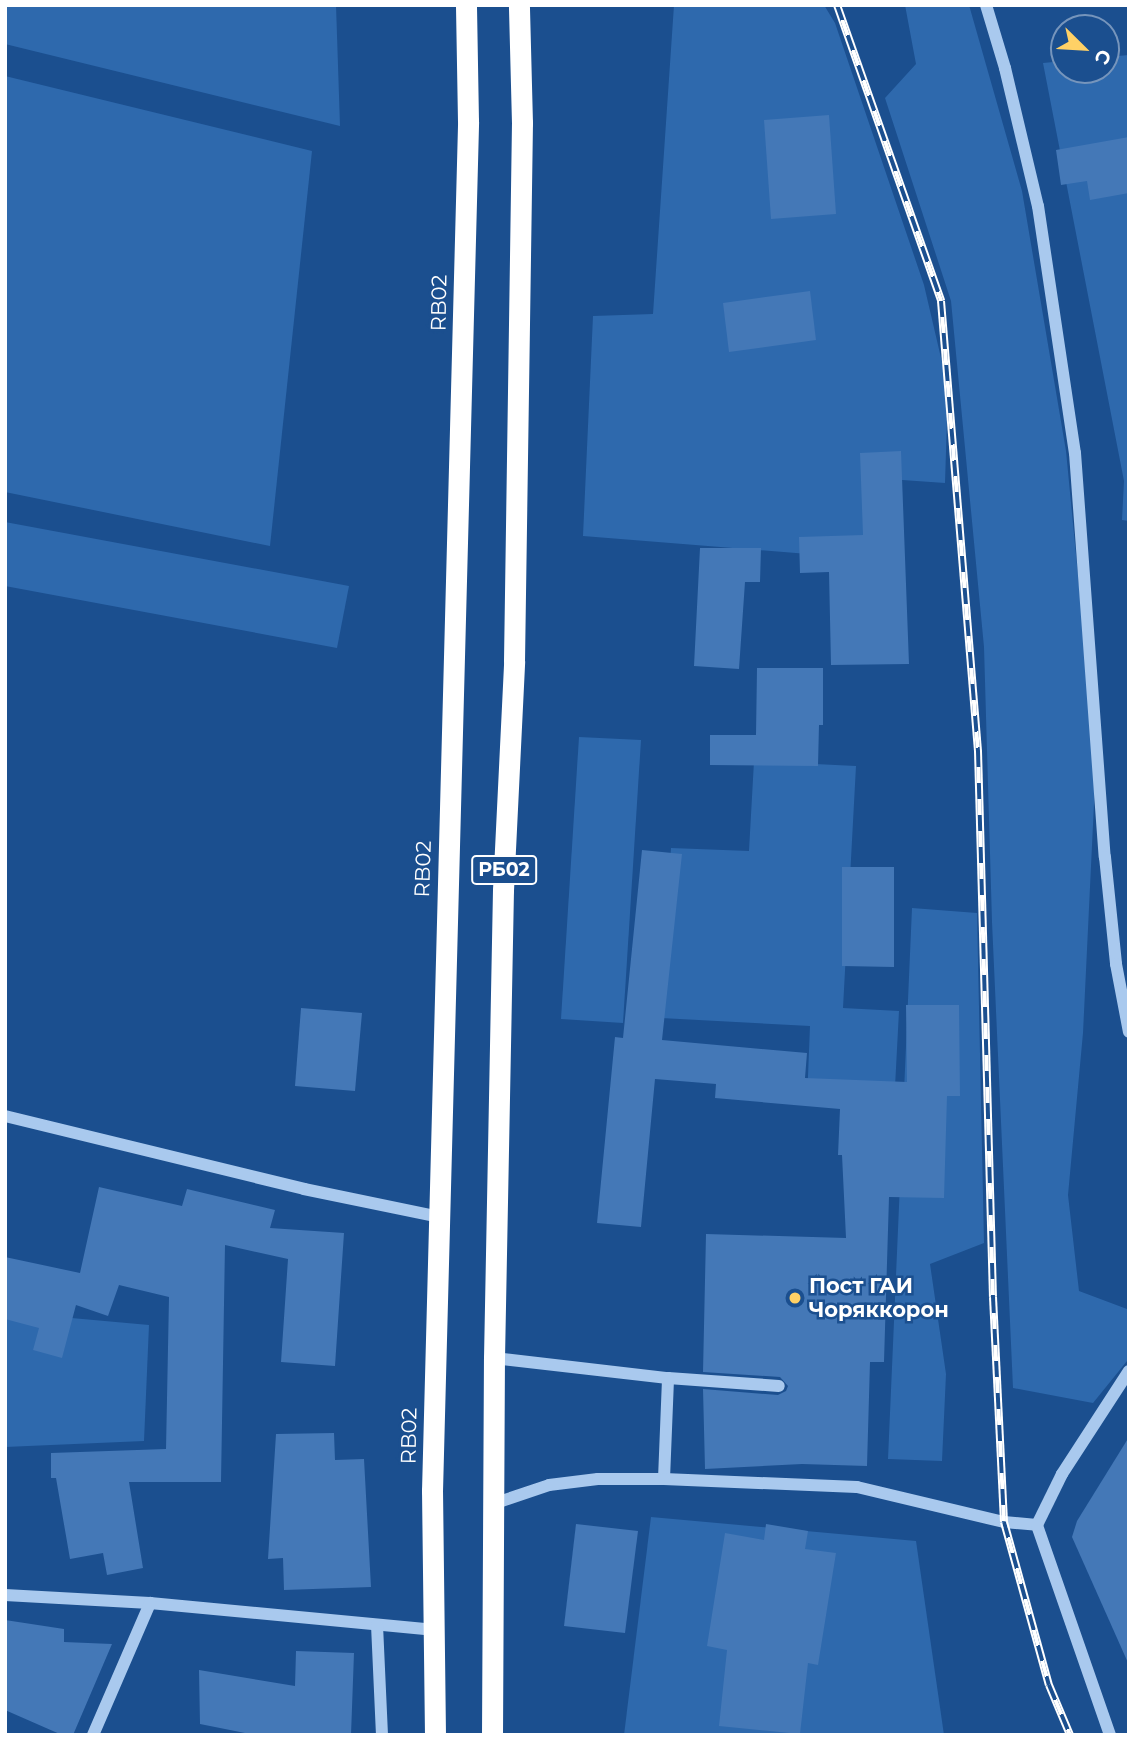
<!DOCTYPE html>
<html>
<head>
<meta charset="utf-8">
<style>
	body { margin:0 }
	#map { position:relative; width:1134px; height:1740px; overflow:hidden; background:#1b4f8f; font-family:Montserrat,sans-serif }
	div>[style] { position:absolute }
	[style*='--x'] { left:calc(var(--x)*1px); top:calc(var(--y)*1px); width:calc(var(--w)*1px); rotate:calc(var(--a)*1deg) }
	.green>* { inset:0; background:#2e69ad }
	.building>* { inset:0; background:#4478b7 }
	.minor>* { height:12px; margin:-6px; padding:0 6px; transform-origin:6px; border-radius:6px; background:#a9c9ee }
	.highway>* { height:21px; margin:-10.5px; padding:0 10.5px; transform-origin:10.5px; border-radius:10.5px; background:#fff }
	.rail>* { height:8px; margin-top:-4px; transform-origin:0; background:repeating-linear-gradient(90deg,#1b4f8f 0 16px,#fff 0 32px); box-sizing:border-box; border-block:2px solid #fff }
	.dots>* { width:19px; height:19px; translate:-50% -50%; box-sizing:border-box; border:4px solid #1b4f8f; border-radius:50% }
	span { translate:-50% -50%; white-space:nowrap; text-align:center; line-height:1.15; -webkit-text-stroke:5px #1b4f8f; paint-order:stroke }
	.shield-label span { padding:2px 5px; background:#1b4f8f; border:2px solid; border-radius:5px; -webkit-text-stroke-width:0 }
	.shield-label { font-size:19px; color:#fff; font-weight:700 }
	.street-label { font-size:21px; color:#fff }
	.poi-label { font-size:21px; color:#fff; font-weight:700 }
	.left { translate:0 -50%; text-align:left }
	.frame { position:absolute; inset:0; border:7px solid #fff; pointer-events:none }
	.north { position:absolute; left:1050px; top:14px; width:70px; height:70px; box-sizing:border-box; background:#1b4f8f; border:2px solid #7695bc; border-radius:50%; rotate:114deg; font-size:19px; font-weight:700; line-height:28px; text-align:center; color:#fff }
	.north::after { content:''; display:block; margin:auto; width:24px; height:32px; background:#ffd166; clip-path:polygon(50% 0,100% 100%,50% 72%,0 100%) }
</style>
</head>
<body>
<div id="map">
	<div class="green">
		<div style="clip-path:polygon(5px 5px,336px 5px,340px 126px,5px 44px)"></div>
		<div style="clip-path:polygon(674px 5px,824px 5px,835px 23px,924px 285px,948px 388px,945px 483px,888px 479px,882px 560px,583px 536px,593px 316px,653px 314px)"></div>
		<div style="clip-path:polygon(905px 5px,969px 5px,1022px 191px,1066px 451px,1096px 762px,1083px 1033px,1068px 1195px,1079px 1291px,1127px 1309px,1127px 1361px,1093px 1403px,1013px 1388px,992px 922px,984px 647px,951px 301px,885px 98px,916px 64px)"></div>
		<div style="clip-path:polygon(1129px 55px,1129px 521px,1122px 520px,1124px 481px,1043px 63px,1064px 61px,1064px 70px,1106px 70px,1106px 57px)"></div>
		<div style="clip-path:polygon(5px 76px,312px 151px,270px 546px,5px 492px)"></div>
		<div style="clip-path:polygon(5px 522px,349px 586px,337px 648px,5px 586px)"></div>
		<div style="clip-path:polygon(579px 737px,641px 740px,623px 1023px,561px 1019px)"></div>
		<div style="clip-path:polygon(754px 761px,856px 766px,843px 1008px,899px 1011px,894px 1106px,807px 1101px,810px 1026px,661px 1018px,671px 848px,749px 851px)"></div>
		<div style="clip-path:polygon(912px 908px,977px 913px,984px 1243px,930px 1264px,946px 1374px,942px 1461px,888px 1459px)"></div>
		<div style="clip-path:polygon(5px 1312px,149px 1325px,144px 1441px,5px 1447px)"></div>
		<div style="clip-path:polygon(651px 1517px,916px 1541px,944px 1735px,624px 1735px)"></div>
	</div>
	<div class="building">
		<div style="clip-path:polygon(829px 115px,836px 214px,771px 219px,764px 120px)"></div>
		<div style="clip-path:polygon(1129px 137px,1129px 193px,1090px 200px,1087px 181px,1061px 185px,1056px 150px)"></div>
		<div style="clip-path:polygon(810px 291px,816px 340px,729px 352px,723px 303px)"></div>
		<div style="clip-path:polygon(901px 451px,909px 664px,831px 665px,829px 572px,800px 573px,799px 537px,863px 535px,860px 453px)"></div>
		<div style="clip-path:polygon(700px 548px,761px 548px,760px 582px,745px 582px,739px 669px,694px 666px)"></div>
		<div style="clip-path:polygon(757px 668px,823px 668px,823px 725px,819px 725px,818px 766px,710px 765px,710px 735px,756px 735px)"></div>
		<div style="clip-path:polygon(642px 850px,682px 854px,662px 1040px,807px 1053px,805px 1078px,907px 1082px,906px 1005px,959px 1005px,960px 1096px,947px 1096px,944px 1198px,889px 1197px,884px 1362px,870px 1362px,867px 1466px,802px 1464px,705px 1469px,703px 1389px,778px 1395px,786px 1391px,788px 1386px,780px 1377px,703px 1372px,706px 1234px,846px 1238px,842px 1155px,838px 1155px,840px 1109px,715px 1098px,716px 1084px,655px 1079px,641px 1227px,597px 1223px,615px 1037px,623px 1038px)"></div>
		<div style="clip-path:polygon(842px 867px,894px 867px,894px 967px,842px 966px)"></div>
		<div style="clip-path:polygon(301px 1008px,362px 1013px,355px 1091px,295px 1086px)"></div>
		<div style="clip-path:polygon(99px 1187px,182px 1206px,187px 1189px,275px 1210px,270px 1228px,344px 1233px,335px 1366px,281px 1362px,288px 1259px,225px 1245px,221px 1482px,129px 1482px,143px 1568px,107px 1575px,103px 1553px,70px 1559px,56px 1478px,51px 1478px,51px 1453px,166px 1449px,169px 1297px,119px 1285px,108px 1316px,76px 1305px,62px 1358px,33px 1350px,39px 1328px,5px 1319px,5px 1257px,80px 1273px)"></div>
		<div style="clip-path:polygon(334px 1433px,335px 1460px,364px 1459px,371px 1587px,284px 1590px,283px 1558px,268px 1559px,276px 1434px)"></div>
		<div style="clip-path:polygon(1129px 1437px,1129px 1665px,1072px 1537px,1077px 1521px)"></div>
		<div style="clip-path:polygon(576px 1524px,638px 1531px,625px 1633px,564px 1626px)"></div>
		<div style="clip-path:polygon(766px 1524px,808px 1531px,805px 1549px,836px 1553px,818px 1665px,808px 1663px,800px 1734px,719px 1726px,727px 1650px,707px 1646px,725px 1533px,764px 1540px)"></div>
		<div style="clip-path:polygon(5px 1620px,64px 1629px,64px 1642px,112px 1644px,73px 1735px,62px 1735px,5px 1710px)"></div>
		<div style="clip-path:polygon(296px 1651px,354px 1653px,351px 1735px,255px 1735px,200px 1724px,199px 1670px,295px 1686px)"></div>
	</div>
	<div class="minor">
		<div style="--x:986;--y:5;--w:66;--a:73.2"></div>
		<div style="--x:1005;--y:68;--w:142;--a:76.6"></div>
		<div style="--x:1038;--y:206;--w:250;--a:81.5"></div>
		<div style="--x:1075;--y:453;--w:405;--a:85.8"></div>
		<div style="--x:1105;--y:857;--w:108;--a:84.1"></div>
		<div style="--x:1116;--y:964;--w:69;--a:79.2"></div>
		<div style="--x:5;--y:1116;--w:308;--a:13.7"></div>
		<div style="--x:304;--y:1189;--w:138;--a:11.7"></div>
		<div style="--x:494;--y:1358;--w:175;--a:6.6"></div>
		<div style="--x:668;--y:1378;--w:111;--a:4.1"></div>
		<div style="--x:664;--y:1479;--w:101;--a:-87.7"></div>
		<div style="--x:493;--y:1504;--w:59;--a:-18.7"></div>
		<div style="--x:549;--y:1485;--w:49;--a:-7"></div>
		<div style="--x:598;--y:1479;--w:66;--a:0"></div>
		<div style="--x:664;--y:1479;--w:193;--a:2.4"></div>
		<div style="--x:857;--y:1487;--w:151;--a:13.4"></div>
		<div style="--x:1004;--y:1522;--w:33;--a:5"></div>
		<div style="--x:5;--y:1595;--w:145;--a:3.2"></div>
		<div style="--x:150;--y:1603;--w:284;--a:5.4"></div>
		<div style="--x:377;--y:1625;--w:110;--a:87.4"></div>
		<div style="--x:93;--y:1735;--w:144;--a:-66.6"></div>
		<div style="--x:1110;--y:1735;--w:222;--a:-109.2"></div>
		<div style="--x:1037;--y:1525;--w:57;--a:-63.9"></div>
		<div style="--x:1062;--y:1474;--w:123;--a:-57"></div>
	</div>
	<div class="highway">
		<div style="--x:435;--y:1735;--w:244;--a:-90.7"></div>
		<div style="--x:432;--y:1491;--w:1370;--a:-88.49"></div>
		<div style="--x:468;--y:121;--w:116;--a:-91"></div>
		<div style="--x:492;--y:1735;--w:377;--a:-89.7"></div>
		<div style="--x:494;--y:1358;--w:468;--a:-88.9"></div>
		<div style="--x:503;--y:890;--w:229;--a:-87.2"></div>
		<div style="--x:514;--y:661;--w:538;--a:-89.15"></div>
		<div style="--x:522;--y:123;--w:118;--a:-91.5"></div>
	</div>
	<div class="rail">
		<div style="--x:837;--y:5;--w:314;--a:70.6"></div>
		<div style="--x:941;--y:301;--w:452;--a:85.3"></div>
		<div style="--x:978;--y:751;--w:546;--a:88.43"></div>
		<div style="--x:993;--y:1297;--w:225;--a:87.2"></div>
		<div style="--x:1004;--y:1522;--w:169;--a:74.6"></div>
		<div style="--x:1049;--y:1685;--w:54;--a:67.2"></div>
	</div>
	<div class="dots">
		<div style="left:795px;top:1298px;background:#ffd166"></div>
	</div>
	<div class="shield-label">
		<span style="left:504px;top:870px">РБ02</span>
	</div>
	<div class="street-label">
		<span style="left:439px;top:303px;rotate:-89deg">RB02</span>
		<span style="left:423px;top:869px;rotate:-88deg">RB02</span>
		<span style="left:409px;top:1436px;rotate:-89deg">RB02</span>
	</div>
	<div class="poi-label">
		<span class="left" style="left:809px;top:1298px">Пост ГАИ<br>Чоряккорон</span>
	</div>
	<div class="frame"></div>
	<div class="north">С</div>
</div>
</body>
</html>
